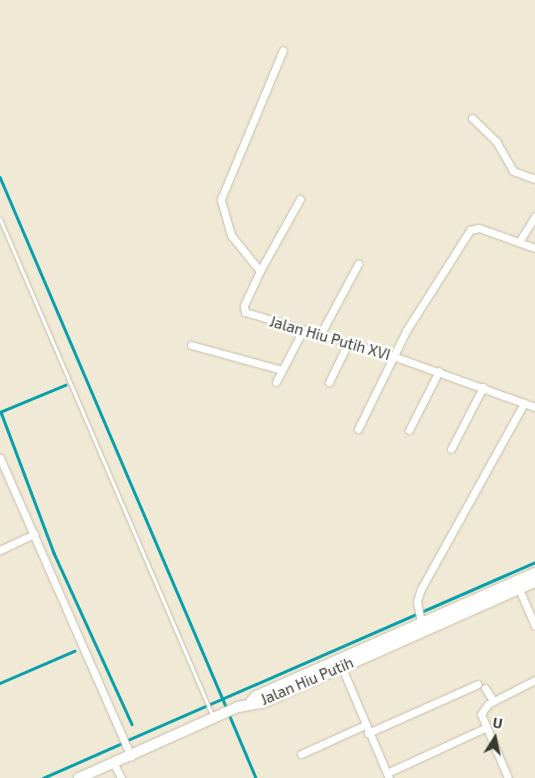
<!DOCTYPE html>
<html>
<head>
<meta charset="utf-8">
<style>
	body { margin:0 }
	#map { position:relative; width:535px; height:778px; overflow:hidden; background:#f0e9d5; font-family:"Exo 2",sans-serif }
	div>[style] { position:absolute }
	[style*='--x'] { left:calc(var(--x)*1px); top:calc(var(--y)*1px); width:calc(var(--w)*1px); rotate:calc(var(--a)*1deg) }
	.stream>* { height:2.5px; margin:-1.25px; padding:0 1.25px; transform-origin:1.25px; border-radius:1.25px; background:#05a0aa }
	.roads { filter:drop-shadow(0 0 1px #c6beab) drop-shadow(0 0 1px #c6beab) }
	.lane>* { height:3px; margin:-1.5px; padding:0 1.5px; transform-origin:1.5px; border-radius:1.5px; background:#fff }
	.street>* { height:7px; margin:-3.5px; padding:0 3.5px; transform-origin:3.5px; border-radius:3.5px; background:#fff }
	.secondary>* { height:10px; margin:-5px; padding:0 5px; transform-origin:5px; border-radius:5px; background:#fff }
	span { translate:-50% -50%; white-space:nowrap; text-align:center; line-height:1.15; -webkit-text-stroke:5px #fff; paint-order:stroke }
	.street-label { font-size:15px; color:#3a3830 }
	.north { position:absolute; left:470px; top:713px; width:50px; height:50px; -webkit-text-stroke:4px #fff; paint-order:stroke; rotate:10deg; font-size:14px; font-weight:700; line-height:20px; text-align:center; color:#3a3830 }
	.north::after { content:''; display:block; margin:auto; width:18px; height:22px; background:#3a3830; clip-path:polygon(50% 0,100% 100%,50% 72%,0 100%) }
</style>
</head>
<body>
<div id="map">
	<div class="stream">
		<div style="--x:0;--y:177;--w:578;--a:66.89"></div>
		<div style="--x:66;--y:385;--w:70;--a:157.4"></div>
		<div style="--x:1;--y:412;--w:151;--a:69.4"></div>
		<div style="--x:54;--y:553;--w:188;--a:65.5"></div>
		<div style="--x:0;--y:683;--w:81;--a:-23.4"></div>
		<div style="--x:229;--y:714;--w:69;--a:67.1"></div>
		<div style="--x:128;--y:740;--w:444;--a:-23.6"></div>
		<div style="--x:43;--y:778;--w:84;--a:-23.8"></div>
	</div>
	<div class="roads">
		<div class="lane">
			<div style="--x:0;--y:219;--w:542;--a:66.84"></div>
		</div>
		<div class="street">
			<div style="--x:472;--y:118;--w:33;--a:44"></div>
			<div style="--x:496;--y:141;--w:34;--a:60"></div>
			<div style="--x:513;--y:171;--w:23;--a:20"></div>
			<div style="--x:300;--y:199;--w:82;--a:119.1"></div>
			<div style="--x:260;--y:271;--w:38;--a:115"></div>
			<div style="--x:244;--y:306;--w:6;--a:81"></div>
			<div style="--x:245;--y:312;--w:154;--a:16.6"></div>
			<div style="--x:393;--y:356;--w:151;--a:19.8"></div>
			<div style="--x:519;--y:242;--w:31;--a:-58"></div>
			<div style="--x:260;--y:271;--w:46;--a:-128.9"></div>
			<div style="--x:231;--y:235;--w:37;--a:-106"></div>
			<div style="--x:221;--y:199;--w:161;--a:-67.4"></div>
			<div style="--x:320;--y:335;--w:81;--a:-61.8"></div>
			<div style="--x:191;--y:345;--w:94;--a:15.4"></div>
			<div style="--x:276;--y:382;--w:59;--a:-62.6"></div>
			<div style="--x:329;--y:382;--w:43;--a:-64"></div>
			<div style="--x:358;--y:429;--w:109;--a:-63.9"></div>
			<div style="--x:406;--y:331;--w:120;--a:-57.6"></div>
			<div style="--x:470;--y:230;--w:9;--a:-13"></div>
			<div style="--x:479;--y:228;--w:59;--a:19.7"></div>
			<div style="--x:409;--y:430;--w:66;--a:-63"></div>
			<div style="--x:451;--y:449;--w:70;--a:-62.7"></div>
			<div style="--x:0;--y:458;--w:326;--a:66.3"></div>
			<div style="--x:0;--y:550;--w:38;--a:-25"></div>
			<div style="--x:519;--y:589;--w:40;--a:66.6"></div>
			<div style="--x:421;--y:622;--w:21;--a:-101"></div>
			<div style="--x:417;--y:601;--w:13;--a:-72"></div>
			<div style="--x:421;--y:589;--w:213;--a:-61"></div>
			<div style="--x:342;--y:668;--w:120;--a:66.9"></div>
			<div style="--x:485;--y:688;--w:15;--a:58"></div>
			<div style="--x:368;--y:733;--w:120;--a:-24"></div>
			<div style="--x:301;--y:754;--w:70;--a:-24.4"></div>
			<div style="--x:114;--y:764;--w:16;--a:63"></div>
			<div style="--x:387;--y:773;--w:108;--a:-24.7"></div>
			<div style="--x:508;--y:778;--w:69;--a:-112.9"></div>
			<div style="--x:481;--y:714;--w:12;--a:-55"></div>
			<div style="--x:488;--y:704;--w:53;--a:-27.1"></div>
		</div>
		<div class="secondary">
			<div style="--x:251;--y:702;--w:8;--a:-50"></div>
			<div style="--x:256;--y:696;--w:305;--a:-23.8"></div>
			<div style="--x:79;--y:778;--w:174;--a:-24.1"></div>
			<div style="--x:238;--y:707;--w:27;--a:-10"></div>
			<div style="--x:265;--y:702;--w:295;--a:-24"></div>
		</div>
	</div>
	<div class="street-label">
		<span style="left:330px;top:338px;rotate:16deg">Jalan Hiu Putih XVI</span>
		<span style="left:307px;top:681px;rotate:-23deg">Jalan Hiu Putih</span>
	</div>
	<div class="north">U</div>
</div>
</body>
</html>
